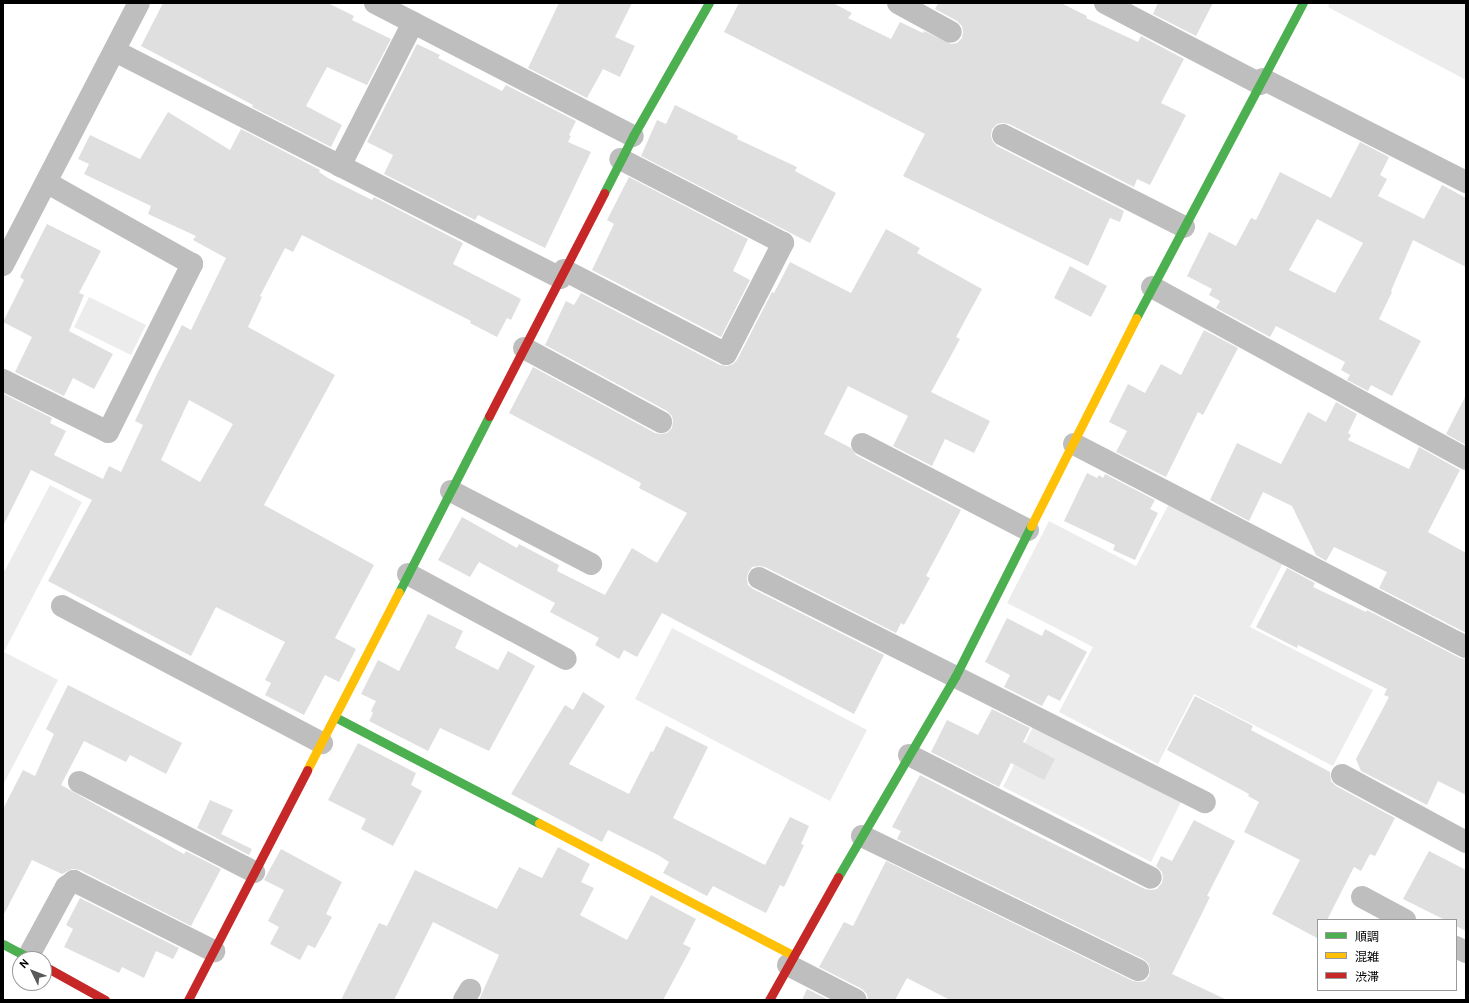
<!DOCTYPE html>
<html>
<head>
<meta charset="utf-8">
<style>
	body { margin:0 }
	#map { position:relative; width:1469px; height:1003px; overflow:hidden; background:#fff; font-family:Cabin,"Noto Sans JP",sans-serif }
	div>[style] { position:absolute }
	[style*='--x'] { left:calc(var(--x)*1px); top:calc(var(--y)*1px); width:calc(var(--w)*1px); rotate:calc(var(--a)*1deg) }
	.green>* { inset:0; background:#ececec }
	.building>* { inset:0; background:#dfdfdf }
	.street>* { height:22px; margin:-11px; padding:0 11px; transform-origin:11px; border-radius:11px; background:#bebebe }
	.fast>* { height:9px; margin:-4.5px; padding:0 4.5px; transform-origin:4.5px; border-radius:4.5px; background:#4caf50 }
	.slow>* { height:9px; margin:-4.5px; padding:0 4.5px; transform-origin:4.5px; border-radius:4.5px; background:#ffc107 }
	.jam>* { height:9px; margin:-4.5px; padding:0 4.5px; transform-origin:4.5px; border-radius:4.5px; background:#c62828 }
	span { translate:-50% -50%; white-space:nowrap; text-align:center; line-height:1.15; -webkit-text-stroke:4px #fff; paint-order:stroke }
	.frame { position:absolute; inset:0; border:4px solid #000; pointer-events:none }
	.legend { position:absolute; left:1317px; top:919px; width:140px; height:72px; box-sizing:border-box; background:#fff; border:1px solid #999; margin:0; padding:5px 7px; list-style:none; font-size:12px; color:#000 }
	.legend li { display:flex; align-items:center; gap:8px; height:20px }
	.legend b { width:20px; border:1px solid #999 }
	.north { position:absolute; left:12px; top:951px; width:40px; height:40px; box-sizing:border-box; background:#fff; border:1px solid #999; border-radius:50%; rotate:313deg; font-size:11px; font-weight:700; line-height:16px; text-align:center; color:#000 }
	.north::after { content:''; display:block; margin:auto; width:14px; height:18px; background:#595959; clip-path:polygon(50% 0,100% 100%,50% 72%,0 100%) }
</style>
</head>
<body>
<div id="map">
	<div class="green">
		<div style="clip-path:polygon(1330px 3px,1466px 3px,1466px 80px,1328px 7px)"></div>
		<div style="clip-path:polygon(89px 297px,146px 325px,131px 355px,74px 327px)"></div>
		<div style="clip-path:polygon(50px 485px,82px 502px,4px 652px,58px 680px,3px 785px,3px 574px)"></div>
		<div style="clip-path:polygon(1170px 502px,1284px 561px,1250px 627px,1373px 690px,1333px 766px,1194px 694px,1158px 764px,1059px 712px,1093px 647px,1007px 603px,1049px 521px,1136px 566px)"></div>
		<div style="clip-path:polygon(672px 628px,867px 730px,830px 801px,635px 699px)"></div>
		<div style="clip-path:polygon(1035px 723px,1183px 798px,1151px 862px,1003px 787px)"></div>
	</div>
	<div class="building">
		<div style="clip-path:polygon(163px 3px,328px 3px,354px 16px,352px 20px,391px 39px,367px 85px,327px 67px,306px 106px,342px 125px,331px 147px,252px 107px,253px 105px,141px 46px)"></div>
		<div style="clip-path:polygon(559px 3px,632px 3px,615px 37px,635px 46px,620px 77px,603px 69px,587px 98px,528px 68px)"></div>
		<div style="clip-path:polygon(739px 3px,833px 3px,852px 13px,848px 18px,891px 39px,900px 22px,923px 33px,924px 31px,951px 44px,957px 43px,962px 38px,963px 32px,962px 26px,957px 21px,935px 9px,938px 3px,1061px 3px,1087px 16px,1086px 18px,1138px 42px,1141px 36px,1184px 59px,1161px 103px,1186px 115px,1150px 185px,1137px 179px,1134px 187px,1009px 124px,1002px 123px,997px 124px,992px 129px,991px 136px,993px 142px,997px 146px,1124px 211px,1120px 222px,1110px 218px,1088px 266px,903px 176px,925px 134px,724px 32px)"></div>
		<div style="clip-path:polygon(1158px 3px,1213px 3px,1196px 36px,1153px 14px)"></div>
		<div style="clip-path:polygon(417px 44px,440px 55px,438px 58px,502px 91px,506px 85px,576px 121px,569px 135px,571px 136px,568px 142px,591px 152px,545px 248px,478px 215px,475px 220px,384px 174px,393px 155px,367px 142px)"></div>
		<div style="clip-path:polygon(675px 105px,738px 136px,737px 139px,797px 167px,795px 171px,836px 193px,810px 243px,641px 156px,657px 120px,666px 124px)"></div>
		<div style="clip-path:polygon(evenodd,168px 112px,230px 150px,241px 129px,320px 170px,319px 172px,328px 178px,372px 200px,374px 197px,463px 243px,453px 264px,521px 299px,511px 320px,507px 318px,497px 337px,470px 323px,471px 321px,302px 235px,293px 252px,285px 248px,260px 296px,262px 297px,248px 327px,335px 375px,264px 505px,374px 565px,335px 638px,356px 649px,339px 682px,325px 675px,304px 715px,265px 695px,271px 683px,265px 680px,285px 642px,216px 607px,191px 656px,48px 581px,92px 500px,31px 470px,3px 526px,4px 394px,52px 418px,50px 423px,66px 431px,54px 455px,103px 479px,109px 466px,121px 472px,143px 425px,135px 421px,157px 374px,182px 325px,191px 330px,226px 258px,193px 240px,196px 236px,148px 214px,151px 206px,84px 174px,89px 164px,78px 159px,90px 135px,140px 159px,168px 112px,189px 400px,233px 424px,200px 482px,161px 460px,189px 400px)"></div>
		<div style="clip-path:polygon(evenodd,1360px 142px,1389px 157px,1380px 175px,1387px 179px,1378px 196px,1424px 219px,1442px 185px,1466px 198px,1466px 267px,1413px 240px,1391px 291px,1392px 292px,1379px 319px,1421px 341px,1392px 396px,1371px 385px,1368px 391px,1347px 380px,1350px 375px,1341px 370px,1345px 362px,1276px 326px,1270px 337px,1216px 308px,1220px 301px,1209px 295px,1212px 289px,1187px 276px,1209px 232px,1236px 246px,1251px 218px,1256px 220px,1280px 172px,1331px 198px,1360px 142px,1317px 219px,1363px 243px,1335px 293px,1289px 270px,1317px 219px)"></div>
		<div style="clip-path:polygon(629px 177px,748px 239px,733px 271px,750px 280px,721px 337px,592px 270px,614px 224px,607px 220px)"></div>
		<div style="clip-path:polygon(47px 224px,101px 251px,79px 293px,84px 295px,69px 331px,113px 354px,94px 389px,73px 378px,64px 396px,15px 372px,32px 337px,3px 322px,24px 280px,20px 277px)"></div>
		<div style="clip-path:polygon(886px 229px,920px 248px,917px 253px,982px 289px,956px 337px,960px 339px,931px 392px,990px 421px,974px 453px,945px 439px,932px 466px,893px 446px,908px 416px,848px 386px,824px 434px,851px 448px,856px 455px,961px 510px,926px 576px,930px 578px,904px 625px,901px 623px,896px 633px,765px 567px,759px 566px,752px 567px,748px 573px,747px 579px,748px 585px,753px 589px,884px 655px,854px 714px,662px 613px,637px 657px,624px 650px,619px 659px,595px 645px,599px 638px,550px 612px,555px 603px,479px 562px,470px 577px,438px 560px,462px 517px,517px 548px,519px 544px,559px 565px,557px 571px,605px 595px,632px 548px,657px 563px,687px 513px,639px 488px,641px 483px,509px 413px,533px 367px,655px 433px,661px 434px,667px 433px,672px 428px,673px 421px,672px 416px,667px 411px,545px 345px,566px 301px,574px 305px,581px 293px,720px 365px,727px 366px,733px 364px,737px 360px,772px 292px,774px 293px,790px 262px,851px 293px)"></div>
		<div style="clip-path:polygon(1070px 266px,1107px 286px,1091px 317px,1054px 298px)"></div>
		<div style="clip-path:polygon(1204px 330px,1238px 348px,1203px 415px,1198px 412px,1166px 477px,1116px 452px,1127px 431px,1109px 422px,1128px 384px,1145px 393px,1161px 364px,1181px 375px)"></div>
		<div style="clip-path:polygon(1466px 395px,1466px 445px,1446px 434px)"></div>
		<div style="clip-path:polygon(1336px 402px,1357px 414px,1348px 433px,1351px 435px,1348px 440px,1409px 469px,1419px 447px,1460px 470px,1428px 532px,1466px 553px,1466px 633px,1379px 588px,1387px 572px,1334px 547px,1326px 561px,1316px 555px,1292px 506px,1263px 492px,1249px 521px,1210px 500px,1237px 443px,1281px 464px,1308px 412px,1326px 422px)"></div>
		<div style="clip-path:polygon(1087px 473px,1097px 478px,1099px 475px,1103px 478px,1105px 474px,1155px 500px,1150px 509px,1158px 513px,1135px 560px,1113px 550px,1115px 545px,1064px 521px)"></div>
		<div style="clip-path:polygon(1287px 568px,1315px 583px,1313px 587px,1366px 612px,1367px 610px,1460px 658px,1466px 659px,1466px 795px,1438px 781px,1427px 805px,1361px 771px,1356px 759px,1389px 697px,1384px 695px,1387px 689px,1298px 645px,1297px 648px,1256px 627px)"></div>
		<div style="clip-path:polygon(428px 614px,463px 631px,455px 648px,498px 670px,508px 651px,535px 666px,489px 751px,440px 728px,428px 751px,369px 721px,373px 713px,371px 711px,376px 701px,361px 694px,378px 660px,399px 671px)"></div>
		<div style="clip-path:polygon(1007px 618px,1042px 636px,1045px 629px,1087px 652px,1060px 701px,1048px 695px,1042px 706px,1004px 687px,1010px 675px,985px 662px)"></div>
		<div style="clip-path:polygon(68px 685px,182px 743px,166px 774px,130px 755px,126px 762px,84px 741px,61px 785px,184px 854px,186px 851px,221px 869px,191px 926px,80px 870px,72px 869px,62px 874px,32px 860px,3px 916px,3px 809px,23px 770px,35px 776px,54px 734px,46px 729px)"></div>
		<div style="clip-path:polygon(583px 692px,605px 706px,569px 764px,629px 794px,651px 751px,653px 752px,666px 726px,708px 747px,673px 818px,765px 865px,790px 817px,809px 826px,801px 844px,804px 845px,784px 887px,780px 885px,766px 913px,713px 886px,707px 896px,663px 873px,669px 862px,658px 855px,608px 830px,602px 842px,511px 794px,565px 705px,573px 710px)"></div>
		<div style="clip-path:polygon(1195px 696px,1253px 726px,1251px 730px,1330px 772px,1331px 781px,1336px 786px,1395px 818px,1375px 856px,1370px 854px,1361px 871px,1354px 867px,1327px 920px,1318px 920px,1317px 938px,1272px 914px,1300px 860px,1244px 832px,1259px 802px,1248px 796px,1249px 794px,1167px 750px)"></div>
		<div style="clip-path:polygon(992px 709px,1030px 728px,1023px 742px,1055px 759px,1044px 780px,1011px 763px,999px 787px,931px 752px,947px 720px,978px 735px)"></div>
		<div style="clip-path:polygon(358px 743px,416px 773px,411px 785px,422px 791px,393px 846px,361px 829px,366px 819px,328px 800px)"></div>
		<div style="clip-path:polygon(920px 775px,1030px 832px,1145px 889px,1151px 890px,1157px 889px,1162px 883px,1163px 877px,1162px 872px,1156px 866px,1161px 856px,1172px 861px,1194px 820px,1235px 841px,1207px 896px,1210px 897px,1172px 974px,1227px 1000px,950px 1000px,907px 978px,895px 1000px,868px 1000px,867px 994px,862px 989px,819px 967px,844px 922px,853px 926px,886px 861px,1133px 981px,1139px 982px,1145px 981px,1149px 976px,1150px 969px,1148px 963px,1143px 959px,897px 839px,901px 831px,892px 827px)"></div>
		<div style="clip-path:polygon(210px 800px,233px 810px,221px 834px,252px 849px,249px 855px,197px 828px)"></div>
		<div style="clip-path:polygon(558px 847px,590px 864px,581px 882px,594px 888px,580px 915px,627px 940px,651px 895px,696px 919px,683px 944px,691px 948px,663px 1000px,479px 1000px,499px 955px,433px 922px,394px 1000px,341px 1000px,379px 923px,387px 926px,415px 870px,497px 909px,519px 867px,542px 878px)"></div>
		<div style="clip-path:polygon(281px 849px,342px 882px,326px 914px,332px 917px,315px 948px,308px 945px,300px 960px,270px 944px,279px 927px,268px 921px,284px 890px,264px 880px)"></div>
		<div style="clip-path:polygon(1429px 851px,1466px 870px,1466px 931px,1456px 926px,1456px 920px,1445px 920px,1403px 899px)"></div>
		<div style="clip-path:polygon(80px 898px,179px 948px,173px 959px,156px 951px,144px 978px,122px 967px,119px 973px,64px 947px,73px 929px,66px 925px)"></div>
		<div style="clip-path:polygon(807px 989px,829px 1000px,802px 1000px)"></div>
	</div>
	<div class="street">
		<div style="--x:375;--y:3;--w:290;--a:27.3"></div>
		<div style="--x:898;--y:3;--w:60;--a:28.7"></div>
		<div style="--x:1105;--y:3;--w:175;--a:27.6"></div>
		<div style="--x:115;--y:51;--w:500;--a:27"></div>
		<div style="--x:1263;--y:79;--w:228;--a:26.9"></div>
		<div style="--x:1003;--y:135;--w:203;--a:26.9"></div>
		<div style="--x:340;--y:166;--w:161;--a:-63"></div>
		<div style="--x:3;--y:265;--w:295;--a:-62.6"></div>
		<div style="--x:564;--y:270;--w:182;--a:27.4"></div>
		<div style="--x:726;--y:354;--w:125;--a:-62.8"></div>
		<div style="--x:783;--y:243;--w:183;--a:-152.7"></div>
		<div style="--x:1152;--y:287;--w:358;--a:28.7"></div>
		<div style="--x:524;--y:348;--w:156;--a:28.4"></div>
		<div style="--x:3;--y:380;--w:117;--a:26.3"></div>
		<div style="--x:108;--y:432;--w:188;--a:-63.4"></div>
		<div style="--x:192;--y:264;--w:167;--a:-150.7"></div>
		<div style="--x:862;--y:444;--w:187;--a:27.4"></div>
		<div style="--x:1074;--y:444;--w:441;--a:27.4"></div>
		<div style="--x:451;--y:491;--w:158;--a:27.5"></div>
		<div style="--x:408;--y:574;--w:179;--a:28.3"></div>
		<div style="--x:759;--y:578;--w:499;--a:26.7"></div>
		<div style="--x:62;--y:606;--w:294;--a:27.8"></div>
		<div style="--x:909;--y:755;--w:271;--a:26.9"></div>
		<div style="--x:1342;--y:775;--w:141;--a:28.4"></div>
		<div style="--x:79;--y:782;--w:197;--a:27.2"></div>
		<div style="--x:862;--y:836;--w:307;--a:25.9"></div>
		<div style="--x:1362;--y:897;--w:49;--a:28.1"></div>
		<div style="--x:1456;--y:947;--w:11;--a:27"></div>
		<div style="--x:28;--y:957;--w:80;--a:-61.5"></div>
		<div style="--x:66;--y:887;--w:10;--a:-37"></div>
		<div style="--x:74;--y:881;--w:157;--a:26.6"></div>
		<div style="--x:788;--y:965;--w:76;--a:27.2"></div>
		<div style="--x:464;--y:1000;--w:12;--a:-59"></div>
	</div>
	<div class="fast">
		<div style="--x:604;--y:193;--w:64;--a:-63"></div>
		<div style="--x:633;--y:136;--w:153;--a:-60.3"></div>
		<div style="--x:1136;--y:318;--w:357;--a:-62.1"></div>
		<div style="--x:399;--y:592;--w:198;--a:-62.9"></div>
		<div style="--x:335;--y:717;--w:230;--a:27.5"></div>
		<div style="--x:838;--y:877;--w:232;--a:-59.7"></div>
		<div style="--x:955;--y:677;--w:169;--a:-63.3"></div>
		<div style="--x:3;--y:944;--w:32;--a:28"></div>
	</div>
	<div class="slow">
		<div style="--x:1031;--y:526;--w:233;--a:-63.2"></div>
		<div style="--x:307;--y:770;--w:200;--a:-62.7"></div>
		<div style="--x:539;--y:823;--w:286;--a:27.5"></div>
	</div>
	<div class="jam">
		<div style="--x:489;--y:416;--w:251;--a:-62.7"></div>
		<div style="--x:44;--y:966;--w:70;--a:29.1"></div>
		<div style="--x:188;--y:1000;--w:259;--a:-62.6"></div>
		<div style="--x:769;--y:1000;--w:141;--a:-60.7"></div>
	</div>
	<div class="frame"></div>
	<ul class="legend">
	<li><b style="height:5px;background:#4caf50"></b>順調</li>
	<li><b style="height:5px;background:#ffc107"></b>混雑</li>
	<li><b style="height:5px;background:#c62828"></b>渋滞</li>
	</ul>
	<div class="north">N</div>
</div>
</body>
</html>
